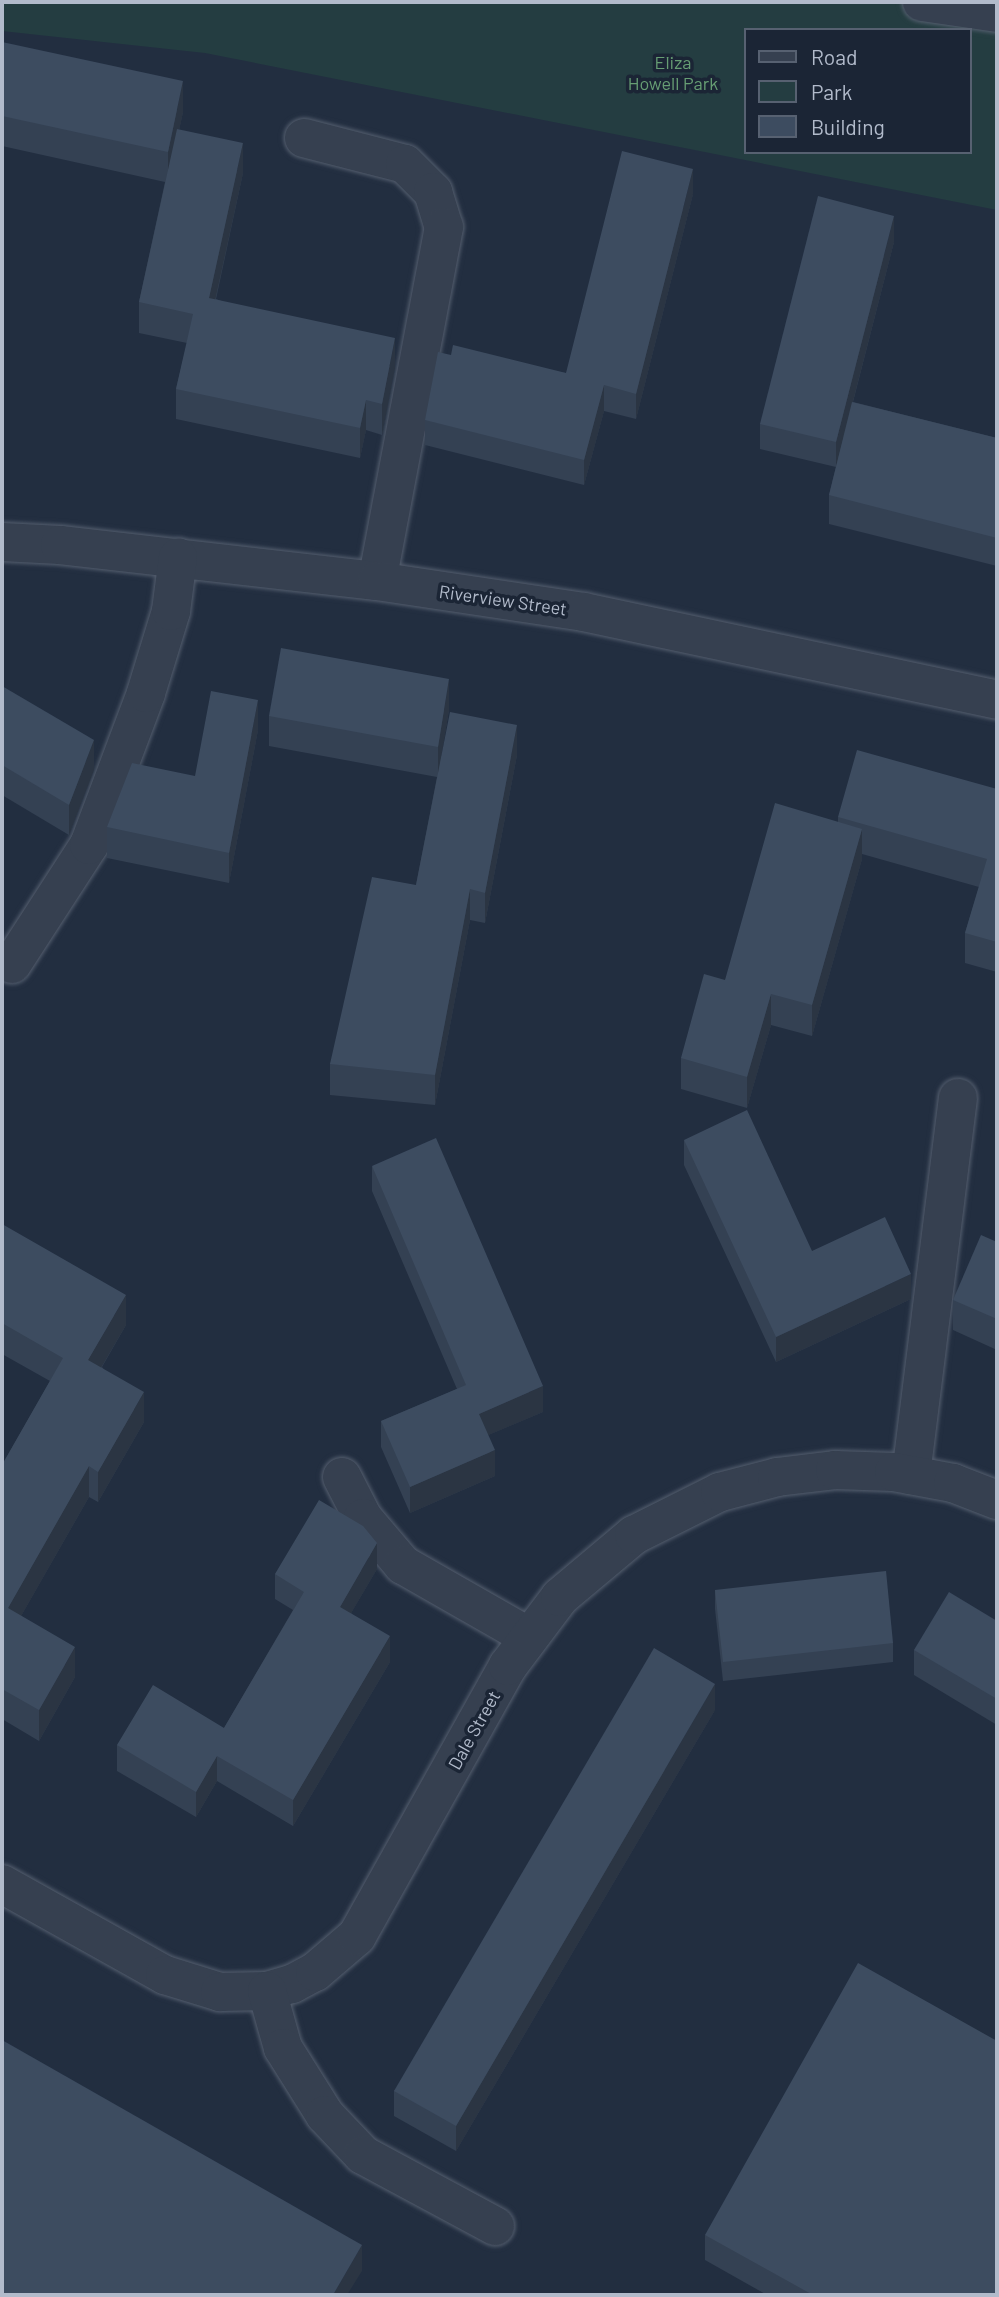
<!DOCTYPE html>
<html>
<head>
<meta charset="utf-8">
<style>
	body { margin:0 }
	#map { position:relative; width:999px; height:2297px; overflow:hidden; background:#222e40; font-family:Barlow,sans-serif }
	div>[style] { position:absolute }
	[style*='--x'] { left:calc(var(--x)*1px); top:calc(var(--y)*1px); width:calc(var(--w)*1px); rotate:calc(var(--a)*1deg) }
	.green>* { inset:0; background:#243d41 }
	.roads { filter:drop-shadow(0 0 2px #545e6e) drop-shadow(0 0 2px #545e6e) }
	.minor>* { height:38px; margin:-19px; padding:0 19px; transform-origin:19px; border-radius:19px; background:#364050 }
	.wall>* { inset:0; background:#344153 }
	.shaded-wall>* { inset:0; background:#2b3543 }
	.building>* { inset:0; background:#3d4c60 }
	span { translate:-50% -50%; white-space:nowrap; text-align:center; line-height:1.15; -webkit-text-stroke:7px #1b2535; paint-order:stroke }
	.park-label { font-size:18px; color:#679e74 }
	.street-label { font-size:18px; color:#b2bbcb }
	.frame { position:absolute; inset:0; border:4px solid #b2bbcb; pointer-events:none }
	.legend { position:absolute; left:744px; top:28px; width:228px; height:126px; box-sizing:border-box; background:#1b2535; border:2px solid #576171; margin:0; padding:9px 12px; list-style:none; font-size:21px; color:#b2bbcb }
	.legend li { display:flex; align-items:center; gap:14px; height:35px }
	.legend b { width:35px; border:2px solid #576171 }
</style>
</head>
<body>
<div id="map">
	<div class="green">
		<div style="clip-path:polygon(evenodd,2px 2px,997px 2px,997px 210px,205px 53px,2px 31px,2px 2px,745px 30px,969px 30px,969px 152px,745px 152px,745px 30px)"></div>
	</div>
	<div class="roads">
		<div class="minor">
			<div style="--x:922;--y:2;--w:76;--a:8.3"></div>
			<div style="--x:304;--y:138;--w:104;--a:14.4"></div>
			<div style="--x:405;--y:164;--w:40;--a:45"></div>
			<div style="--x:433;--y:192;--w:37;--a:73"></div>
			<div style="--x:444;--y:227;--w:360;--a:100.7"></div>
			<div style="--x:2;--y:542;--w:58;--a:3"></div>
			<div style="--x:60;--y:545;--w:319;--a:6.5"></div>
			<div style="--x:377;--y:581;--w:209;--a:8.5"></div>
			<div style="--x:584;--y:612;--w:422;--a:12"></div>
			<div style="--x:12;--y:964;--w:142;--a:-57.1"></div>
			<div style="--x:89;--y:845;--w:162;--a:-69.4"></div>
			<div style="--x:146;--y:693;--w:86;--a:-73"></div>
			<div style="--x:171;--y:611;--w:54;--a:-82.6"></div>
			<div style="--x:911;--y:1475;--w:380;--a:-82.9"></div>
			<div style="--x:342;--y:1477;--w:46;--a:62.9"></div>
			<div style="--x:363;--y:1518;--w:62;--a:49.6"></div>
			<div style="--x:403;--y:1565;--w:145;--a:29.7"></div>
			<div style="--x:2;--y:1884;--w:187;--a:29.2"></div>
			<div style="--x:165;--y:1975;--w:58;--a:17.2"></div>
			<div style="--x:220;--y:1992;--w:47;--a:-1.2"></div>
			<div style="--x:267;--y:1991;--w:26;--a:-16"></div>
			<div style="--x:292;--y:1984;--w:26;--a:-28"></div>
			<div style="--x:315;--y:1972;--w:55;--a:-40.6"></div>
			<div style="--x:357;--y:1936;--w:309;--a:-60.8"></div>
			<div style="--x:508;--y:1666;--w:86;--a:-53"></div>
			<div style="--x:560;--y:1597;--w:97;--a:-40"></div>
			<div style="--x:634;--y:1535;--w:96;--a:-26.6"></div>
			<div style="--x:720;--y:1492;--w:59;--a:-14.7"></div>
			<div style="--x:777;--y:1477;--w:58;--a:-6.9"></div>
			<div style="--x:835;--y:1470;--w:59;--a:1.9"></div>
			<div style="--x:894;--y:1472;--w:60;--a:10.6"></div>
			<div style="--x:953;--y:1483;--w:47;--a:21.1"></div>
			<div style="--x:267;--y:1991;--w:59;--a:74.3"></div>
			<div style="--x:283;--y:2048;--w:79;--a:57.9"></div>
			<div style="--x:325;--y:2115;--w:55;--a:46.5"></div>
			<div style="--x:363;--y:2155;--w:150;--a:28.3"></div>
		</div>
	</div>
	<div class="wall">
		<div style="clip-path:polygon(2px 42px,183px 112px,179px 130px,243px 173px,216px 299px,395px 368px,382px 435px,366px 430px,360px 458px,176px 419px,176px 389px,187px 343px,139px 333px,139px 302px,165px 182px,2px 146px)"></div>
		<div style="clip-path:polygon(693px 194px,636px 419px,604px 411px,584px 485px,425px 445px,425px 420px,451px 355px,566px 373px)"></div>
		<div style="clip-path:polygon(894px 242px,853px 402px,997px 438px,997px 566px,829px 524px,829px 495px,836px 467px,760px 449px,760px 424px)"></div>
		<div style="clip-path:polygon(2px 686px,94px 770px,69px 835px,2px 795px)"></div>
		<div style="clip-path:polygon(449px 710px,441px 756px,517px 755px,485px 923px,470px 920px,435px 1105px,330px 1095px,330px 1064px,416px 885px,437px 777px,269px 746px,269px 716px)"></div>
		<div style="clip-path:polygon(258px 730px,229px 883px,107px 858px,107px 827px,195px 776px)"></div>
		<div style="clip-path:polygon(997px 789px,997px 972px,965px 963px,965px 933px,979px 887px,862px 854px,862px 859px,812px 1036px,771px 1025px,747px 1108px,681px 1089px,681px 1058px,725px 980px,838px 822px,838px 817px)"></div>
		<div style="clip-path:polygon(684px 1140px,812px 1251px,911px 1299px,776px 1362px,684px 1165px)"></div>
		<div style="clip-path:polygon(372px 1166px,543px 1412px,488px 1435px,495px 1476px,410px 1513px,381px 1447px,381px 1421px,457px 1389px,372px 1191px)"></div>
		<div style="clip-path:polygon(2px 1224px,126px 1325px,102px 1367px,144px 1422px,98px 1502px,89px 1497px,21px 1616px,75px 1677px,39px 1741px,2px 1719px,2px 1465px,50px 1381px,2px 1354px)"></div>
		<div style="clip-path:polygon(997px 1242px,997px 1350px,953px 1330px,953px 1300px)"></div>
		<div style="clip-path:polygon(377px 1569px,351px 1613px,390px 1662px,293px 1826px,217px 1781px,196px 1817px,117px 1771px,117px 1745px,224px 1728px,293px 1610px,275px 1599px,275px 1574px)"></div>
		<div style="clip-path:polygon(715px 1590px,893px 1643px,893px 1662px,723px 1681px,715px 1609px)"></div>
		<div style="clip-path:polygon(997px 1621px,997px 1725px,914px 1675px,914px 1650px)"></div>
		<div style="clip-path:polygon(715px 1710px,456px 2151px,394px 2116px,394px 2091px)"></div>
		<div style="clip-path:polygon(705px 2235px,997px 2295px,767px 2295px,705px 2260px)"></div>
	</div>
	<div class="shaded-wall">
		<div style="clip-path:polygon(183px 81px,183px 112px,168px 182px,168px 152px)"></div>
		<div style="clip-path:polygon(243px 143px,243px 173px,209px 328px,209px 298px)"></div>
		<div style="clip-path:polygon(693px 169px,693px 194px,636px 419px,636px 394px)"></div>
		<div style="clip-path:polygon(894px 216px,894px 242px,836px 467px,836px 442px)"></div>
		<div style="clip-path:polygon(395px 338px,395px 368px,382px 435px,382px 404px)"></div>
		<div style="clip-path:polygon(604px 385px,604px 411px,584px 485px,584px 460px)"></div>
		<div style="clip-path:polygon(366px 400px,366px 430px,360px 458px,360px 428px)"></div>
		<div style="clip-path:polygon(449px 679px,449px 710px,438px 777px,438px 747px)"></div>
		<div style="clip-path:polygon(258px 700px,258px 730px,229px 883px,229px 853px)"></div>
		<div style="clip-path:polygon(517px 725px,517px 755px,485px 923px,485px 893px)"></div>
		<div style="clip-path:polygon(94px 740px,94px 770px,69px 835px,69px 805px)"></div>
		<div style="clip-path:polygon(862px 829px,862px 859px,812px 1036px,812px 1005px)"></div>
		<div style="clip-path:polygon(470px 889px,470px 920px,435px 1105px,435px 1075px)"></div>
		<div style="clip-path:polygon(771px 994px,771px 1025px,747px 1108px,747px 1077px)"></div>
		<div style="clip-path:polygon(911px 1274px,911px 1299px,776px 1362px,776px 1337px)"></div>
		<div style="clip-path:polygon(126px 1295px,126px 1325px,88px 1390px,88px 1360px)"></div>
		<div style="clip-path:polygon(543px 1386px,543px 1412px,479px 1439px,479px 1414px)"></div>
		<div style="clip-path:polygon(144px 1392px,144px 1422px,98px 1502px,98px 1472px)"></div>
		<div style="clip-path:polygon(495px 1450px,495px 1476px,410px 1513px,410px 1487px)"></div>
		<div style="clip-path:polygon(89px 1466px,89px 1497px,8px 1639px,8px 1608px)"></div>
		<div style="clip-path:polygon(377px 1543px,377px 1569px,340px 1632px,340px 1607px)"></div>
		<div style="clip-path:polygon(390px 1636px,390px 1662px,293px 1826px,293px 1800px)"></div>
		<div style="clip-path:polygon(75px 1647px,75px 1677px,39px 1741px,39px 1710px)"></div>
		<div style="clip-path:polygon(715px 1684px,715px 1710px,456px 2151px,456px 2126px)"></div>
		<div style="clip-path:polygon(217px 1756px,217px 1781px,196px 1817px,196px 1792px)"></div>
		<div style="clip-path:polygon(362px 2245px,362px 2271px,347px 2295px,333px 2295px)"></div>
	</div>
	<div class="building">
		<div style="clip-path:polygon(2px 42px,183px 81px,168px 152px,2px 116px)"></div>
		<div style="clip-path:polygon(177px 129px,243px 143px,209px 298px,395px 338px,382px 404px,366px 400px,360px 428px,176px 389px,193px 314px,139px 302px)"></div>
		<div style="clip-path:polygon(622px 151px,693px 169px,636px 394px,604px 385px,584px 460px,425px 420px,438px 352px,451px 355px,453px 345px,566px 373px)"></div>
		<div style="clip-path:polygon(818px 196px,894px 216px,836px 442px,760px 424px)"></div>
		<div style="clip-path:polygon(852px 402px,997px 438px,997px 538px,829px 495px)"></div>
		<div style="clip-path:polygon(281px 648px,449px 679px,438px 747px,269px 716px)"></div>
		<div style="clip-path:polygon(2px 686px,94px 740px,69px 805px,2px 765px)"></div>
		<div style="clip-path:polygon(211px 691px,258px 700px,229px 853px,107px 827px,132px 763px,195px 776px)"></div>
		<div style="clip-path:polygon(450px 712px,517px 725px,485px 893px,470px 889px,435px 1075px,330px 1064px,372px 877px,416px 885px)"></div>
		<div style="clip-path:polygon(857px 750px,997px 789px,997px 942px,965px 933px,987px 859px,838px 817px)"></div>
		<div style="clip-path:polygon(775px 803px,862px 829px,812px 1005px,771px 994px,747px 1077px,681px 1058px,704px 974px,725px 980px)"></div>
		<div style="clip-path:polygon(747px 1110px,812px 1251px,885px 1217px,911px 1274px,776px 1337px,684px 1140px)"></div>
		<div style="clip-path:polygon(436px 1138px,543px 1386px,479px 1414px,495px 1450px,410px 1487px,381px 1421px,466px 1385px,372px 1166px)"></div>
		<div style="clip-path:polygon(2px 1224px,126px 1295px,88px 1360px,144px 1392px,98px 1472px,89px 1466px,8px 1608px,75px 1647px,39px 1710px,2px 1689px,2px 1465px,63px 1358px,2px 1323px)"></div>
		<div style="clip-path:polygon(981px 1235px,997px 1242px,997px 1319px,953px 1300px)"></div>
		<div style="clip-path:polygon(319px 1500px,363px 1526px,377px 1543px,340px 1607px,390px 1636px,293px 1800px,217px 1756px,196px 1792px,117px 1745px,153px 1685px,224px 1728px,304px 1592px,275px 1574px)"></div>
		<div style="clip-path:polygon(886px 1571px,893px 1643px,723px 1662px,715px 1590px)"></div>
		<div style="clip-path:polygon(949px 1592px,997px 1621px,997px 1699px,914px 1650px)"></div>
		<div style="clip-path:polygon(654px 1648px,715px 1684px,456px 2126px,394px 2091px)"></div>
		<div style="clip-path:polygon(858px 1963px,997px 2041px,997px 2295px,813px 2295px,705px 2235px)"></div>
		<div style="clip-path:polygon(2px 2040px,362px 2245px,333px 2295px,2px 2295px)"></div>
	</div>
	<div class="park-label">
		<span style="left:673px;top:73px">Eliza<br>Howell Park</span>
	</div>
	<div class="street-label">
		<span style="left:503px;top:600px;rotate:8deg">Riverview Street</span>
		<span style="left:474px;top:1730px;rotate:-61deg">Dale Street</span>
	</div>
	<div class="frame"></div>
	<ul class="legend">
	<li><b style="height:9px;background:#364050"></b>Road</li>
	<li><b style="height:19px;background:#243d41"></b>Park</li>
	<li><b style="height:19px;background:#3d4c60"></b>Building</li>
	</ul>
</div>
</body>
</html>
